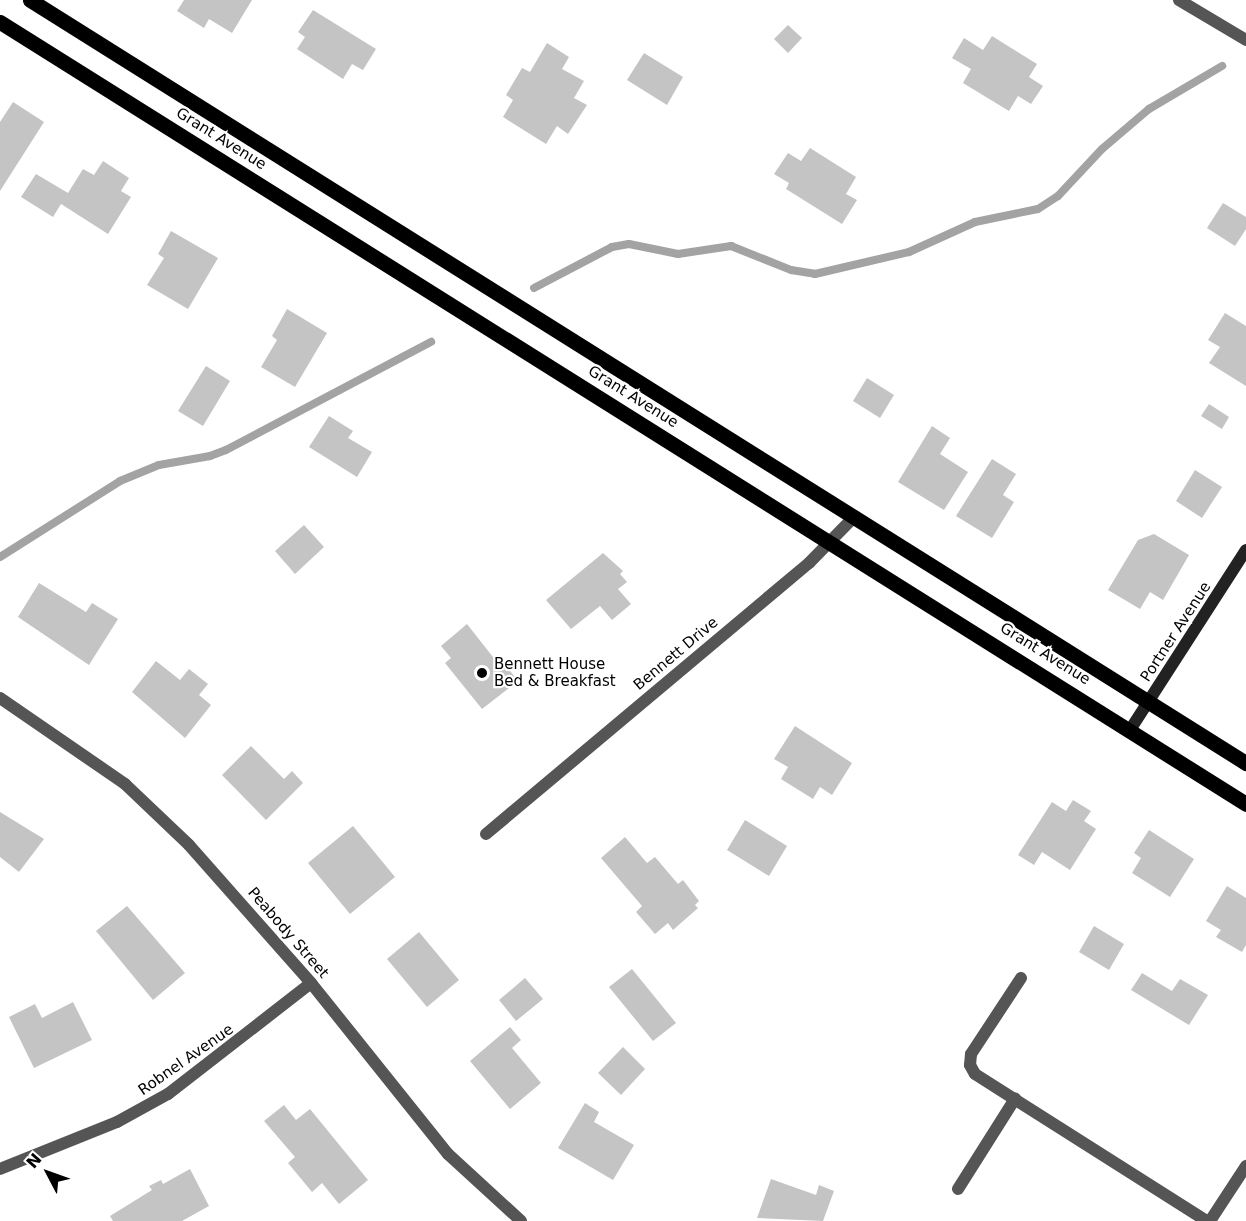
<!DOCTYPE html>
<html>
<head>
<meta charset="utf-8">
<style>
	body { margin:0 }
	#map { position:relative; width:1246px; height:1221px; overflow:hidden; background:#fff; font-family:"DejaVu Sans",sans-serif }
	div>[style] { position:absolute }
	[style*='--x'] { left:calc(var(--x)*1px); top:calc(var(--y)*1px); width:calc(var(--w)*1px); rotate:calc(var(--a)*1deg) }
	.stream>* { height:8px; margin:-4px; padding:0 4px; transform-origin:4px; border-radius:4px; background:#a3a3a3 }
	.building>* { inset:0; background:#c4c4c4 }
	.lane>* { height:12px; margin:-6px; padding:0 6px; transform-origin:6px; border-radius:6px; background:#555 }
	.street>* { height:12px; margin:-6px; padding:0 6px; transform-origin:6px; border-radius:6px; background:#555 }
	.secondary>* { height:12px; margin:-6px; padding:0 6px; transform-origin:6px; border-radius:6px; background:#222 }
	.primary>* { height:15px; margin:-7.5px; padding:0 7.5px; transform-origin:7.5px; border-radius:7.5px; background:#000 }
	.dots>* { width:16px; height:16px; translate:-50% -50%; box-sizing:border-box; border:3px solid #fff; border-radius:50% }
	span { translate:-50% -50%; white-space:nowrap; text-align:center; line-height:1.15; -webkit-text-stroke:4.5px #fff; paint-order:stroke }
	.street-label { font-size:15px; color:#000 }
	.poi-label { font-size:15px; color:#000 }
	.left { translate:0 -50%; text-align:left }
	.north { position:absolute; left:18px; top:1143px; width:60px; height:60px; -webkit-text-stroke:4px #fff; paint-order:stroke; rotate:311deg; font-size:16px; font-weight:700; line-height:24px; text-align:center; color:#000 }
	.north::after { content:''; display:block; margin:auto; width:21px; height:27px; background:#000; clip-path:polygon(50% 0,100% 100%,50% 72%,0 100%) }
</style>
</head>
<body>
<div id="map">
	<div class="stream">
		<div style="--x:534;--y:288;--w:88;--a:-27.7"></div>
		<div style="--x:612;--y:247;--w:17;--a:-10"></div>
		<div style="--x:629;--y:244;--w:50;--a:11.5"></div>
		<div style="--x:678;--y:254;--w:54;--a:-8.6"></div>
		<div style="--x:731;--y:246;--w:65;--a:21.8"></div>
		<div style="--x:791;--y:270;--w:24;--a:9"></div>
		<div style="--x:815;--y:274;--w:97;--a:-13.2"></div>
		<div style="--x:909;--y:252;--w:72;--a:-24.4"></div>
		<div style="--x:975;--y:222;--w:64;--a:-11.7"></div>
		<div style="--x:1038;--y:209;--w:24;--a:-33"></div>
		<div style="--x:1058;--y:196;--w:64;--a:-46.9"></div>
		<div style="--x:1102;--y:149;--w:62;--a:-40.4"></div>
		<div style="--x:1149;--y:109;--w:85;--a:-30.5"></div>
		<div style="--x:0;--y:557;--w:142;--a:-32.3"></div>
		<div style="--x:120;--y:481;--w:42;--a:-22.3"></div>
		<div style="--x:159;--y:465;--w:52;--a:-10"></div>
		<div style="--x:210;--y:456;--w:17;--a:-21"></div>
		<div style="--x:226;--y:450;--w:232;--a:-27.8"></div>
	</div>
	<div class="building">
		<div style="clip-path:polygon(184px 0,252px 0,232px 33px,209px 19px,204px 28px,177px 11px)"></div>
		<div style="clip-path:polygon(313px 10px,376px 49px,363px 70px,352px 64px,343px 79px,297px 49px,305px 37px,298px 32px)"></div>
		<div style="clip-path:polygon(788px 25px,802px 38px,788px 53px,774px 39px)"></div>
		<div style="clip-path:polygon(992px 36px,1037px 64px,1029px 77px,1043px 86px,1031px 104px,1018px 96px,1009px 111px,963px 83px,971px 69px,952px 58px,964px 38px,983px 50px)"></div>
		<div style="clip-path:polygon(547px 43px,569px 57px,562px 69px,584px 81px,574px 98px,587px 105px,568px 134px,557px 126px,546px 144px,503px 117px,513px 100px,506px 95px,522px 68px,530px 72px)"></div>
		<div style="clip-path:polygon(644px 53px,683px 77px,667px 105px,627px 80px)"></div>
		<div style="clip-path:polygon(13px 102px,44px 122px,0 191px,0 122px)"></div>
		<div style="clip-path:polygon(810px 148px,856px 177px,846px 194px,857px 200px,842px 224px,786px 189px,789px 183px,774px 174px,788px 153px,801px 161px)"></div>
		<div style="clip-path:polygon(103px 161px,129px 178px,121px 191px,131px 197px,108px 234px,61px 204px,53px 217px,21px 197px,36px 174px,68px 193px,83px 169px,94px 175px)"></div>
		<div style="clip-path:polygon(1223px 203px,1246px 217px,1246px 229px,1235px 246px,1207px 228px)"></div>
		<div style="clip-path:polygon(171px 231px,218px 258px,188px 309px,147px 285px,164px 258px,158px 254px)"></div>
		<div style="clip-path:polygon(287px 309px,327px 333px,295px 387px,261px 367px,277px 340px,272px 336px)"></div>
		<div style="clip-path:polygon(1225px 313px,1246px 326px,1246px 386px,1209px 363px,1220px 347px,1208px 340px)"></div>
		<div style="clip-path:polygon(206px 366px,230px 381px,203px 426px,178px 411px)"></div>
		<div style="clip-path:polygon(867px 378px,894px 395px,880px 418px,853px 401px)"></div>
		<div style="clip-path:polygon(1209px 404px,1229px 417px,1222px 429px,1201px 416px)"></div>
		<div style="clip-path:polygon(329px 416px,353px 431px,348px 438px,372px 452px,357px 477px,309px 447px)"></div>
		<div style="clip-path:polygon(932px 426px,950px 438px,940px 454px,968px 472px,944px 510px,898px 482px)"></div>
		<div style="clip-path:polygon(992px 459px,1016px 474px,1003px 495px,1014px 502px,992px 538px,956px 516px)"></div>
		<div style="clip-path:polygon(1195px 470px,1222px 487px,1202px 518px,1176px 501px)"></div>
		<div style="clip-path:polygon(304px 525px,324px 547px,295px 574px,275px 551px)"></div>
		<div style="clip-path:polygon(1154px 534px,1189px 555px,1163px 600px,1150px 592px,1140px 609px,1108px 590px,1138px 540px)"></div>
		<div style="clip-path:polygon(603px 553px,623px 571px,620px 574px,627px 582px,618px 589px,631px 604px,612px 620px,600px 606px,571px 629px,546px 600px)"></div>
		<div style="clip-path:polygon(39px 583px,86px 612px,92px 603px,118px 619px,89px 665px,18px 617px)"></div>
		<div style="clip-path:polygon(467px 624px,500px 666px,504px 663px,518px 681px,482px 709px,445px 663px,451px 658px,441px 646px)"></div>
		<div style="clip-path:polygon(156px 661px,180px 680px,189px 669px,208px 684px,199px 695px,211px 705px,185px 738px,132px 692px)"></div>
		<div style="clip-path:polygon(795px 726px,852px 763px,832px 795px,820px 787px,813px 799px,781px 779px,788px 767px,774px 759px)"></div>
		<div style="clip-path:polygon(251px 746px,284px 779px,292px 771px,303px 783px,266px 820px,222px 775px)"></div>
		<div style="clip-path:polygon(1073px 800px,1091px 811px,1084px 821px,1096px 829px,1070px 870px,1042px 852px,1034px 865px,1018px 855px,1052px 802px,1066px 811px)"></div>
		<div style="clip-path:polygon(0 812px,44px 839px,19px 872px,0 857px)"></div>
		<div style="clip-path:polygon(745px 820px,787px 846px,769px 876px,727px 850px)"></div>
		<div style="clip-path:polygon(353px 826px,395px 877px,350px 914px,308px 863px)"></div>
		<div style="clip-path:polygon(1149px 830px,1194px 859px,1170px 897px,1132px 873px,1141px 858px,1134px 853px)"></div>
		<div style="clip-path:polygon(625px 837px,647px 863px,655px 857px,678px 884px,683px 880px,699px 901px,695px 905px,698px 908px,673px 930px,668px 923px,655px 934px,636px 912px,642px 906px,601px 858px)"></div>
		<div style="clip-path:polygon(1227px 886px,1246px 898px,1246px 945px,1242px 952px,1216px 937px,1221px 930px,1206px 921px)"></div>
		<div style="clip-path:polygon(127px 906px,185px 973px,153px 1000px,96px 931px)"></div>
		<div style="clip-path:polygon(1094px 926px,1124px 944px,1109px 970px,1079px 952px)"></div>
		<div style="clip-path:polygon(419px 932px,459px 980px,427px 1007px,387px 959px)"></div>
		<div style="clip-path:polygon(632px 969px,676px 1023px,653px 1041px,609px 987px)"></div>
		<div style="clip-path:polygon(1142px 973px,1172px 991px,1180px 979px,1208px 995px,1189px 1025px,1131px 990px)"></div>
		<div style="clip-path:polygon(525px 978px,543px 999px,516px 1021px,499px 1000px)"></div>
		<div style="clip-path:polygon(73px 1002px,92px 1040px,34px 1068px,9px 1017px,35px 1004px,42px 1018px)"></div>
		<div style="clip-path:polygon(510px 1027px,521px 1040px,512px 1048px,541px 1083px,510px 1109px,470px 1061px)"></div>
		<div style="clip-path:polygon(623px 1047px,645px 1069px,621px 1095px,598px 1073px)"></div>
		<div style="clip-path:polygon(585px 1103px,599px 1112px,594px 1122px,634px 1145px,613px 1180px,558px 1148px)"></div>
		<div style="clip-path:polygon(284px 1105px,296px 1120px,310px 1109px,368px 1180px,339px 1204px,322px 1183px,312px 1192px,288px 1163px,295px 1157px,264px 1121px)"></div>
		<div style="clip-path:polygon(190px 1169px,209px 1206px,182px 1221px,113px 1221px,110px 1216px,152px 1190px,149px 1186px,161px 1180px,163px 1184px)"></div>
		<div style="clip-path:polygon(771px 1179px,816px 1195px,819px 1185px,834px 1191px,823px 1221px,757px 1218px)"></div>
	</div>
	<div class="lane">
		<div style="--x:1021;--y:978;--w:91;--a:123.3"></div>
		<div style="--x:971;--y:1054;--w:11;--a:95"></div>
		<div style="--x:970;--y:1065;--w:10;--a:61"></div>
		<div style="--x:975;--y:1074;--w:275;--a:32.4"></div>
		<div style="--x:958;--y:1189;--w:107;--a:-57.7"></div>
	</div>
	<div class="street">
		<div style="--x:1179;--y:0;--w:78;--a:30.8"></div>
		<div style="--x:0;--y:698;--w:152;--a:34.5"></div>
		<div style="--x:125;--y:784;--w:88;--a:43.6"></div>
		<div style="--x:189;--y:845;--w:184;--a:48.5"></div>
		<div style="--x:311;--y:983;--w:219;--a:51.3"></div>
		<div style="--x:448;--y:1154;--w:99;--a:42.5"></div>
		<div style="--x:486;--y:834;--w:422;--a:-40"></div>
		<div style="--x:809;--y:563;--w:64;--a:-45.6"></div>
		<div style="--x:0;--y:1169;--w:126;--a:-21.9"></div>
		<div style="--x:117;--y:1122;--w:58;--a:-28.8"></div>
		<div style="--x:168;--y:1094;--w:181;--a:-37.8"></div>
		<div style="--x:1210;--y:1221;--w:66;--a:-56.8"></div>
	</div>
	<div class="secondary">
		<div style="--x:1130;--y:730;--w:214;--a:-57.2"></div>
	</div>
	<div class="primary">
		<div style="--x:30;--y:0;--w:1436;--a:32.11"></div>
		<div style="--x:0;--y:22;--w:1471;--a:32.11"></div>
	</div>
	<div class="dots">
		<div style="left:482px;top:673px;background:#000"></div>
	</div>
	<div class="street-label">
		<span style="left:221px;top:139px;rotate:32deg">Grant Avenue</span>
		<span style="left:633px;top:397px;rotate:32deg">Grant Avenue</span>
		<span style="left:1176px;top:632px;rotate:-57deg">Portner Avenue</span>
		<span style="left:676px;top:654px;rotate:-40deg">Bennett Drive</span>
		<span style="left:1045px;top:654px;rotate:32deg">Grant Avenue</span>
		<span style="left:288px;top:933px;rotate:49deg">Peabody Street</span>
		<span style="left:186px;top:1060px;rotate:-35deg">Robnel Avenue</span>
	</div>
	<div class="poi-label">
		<span class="left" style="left:494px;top:673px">Bennett House<br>Bed &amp; Breakfast</span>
	</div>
	<div class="north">N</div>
</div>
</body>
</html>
